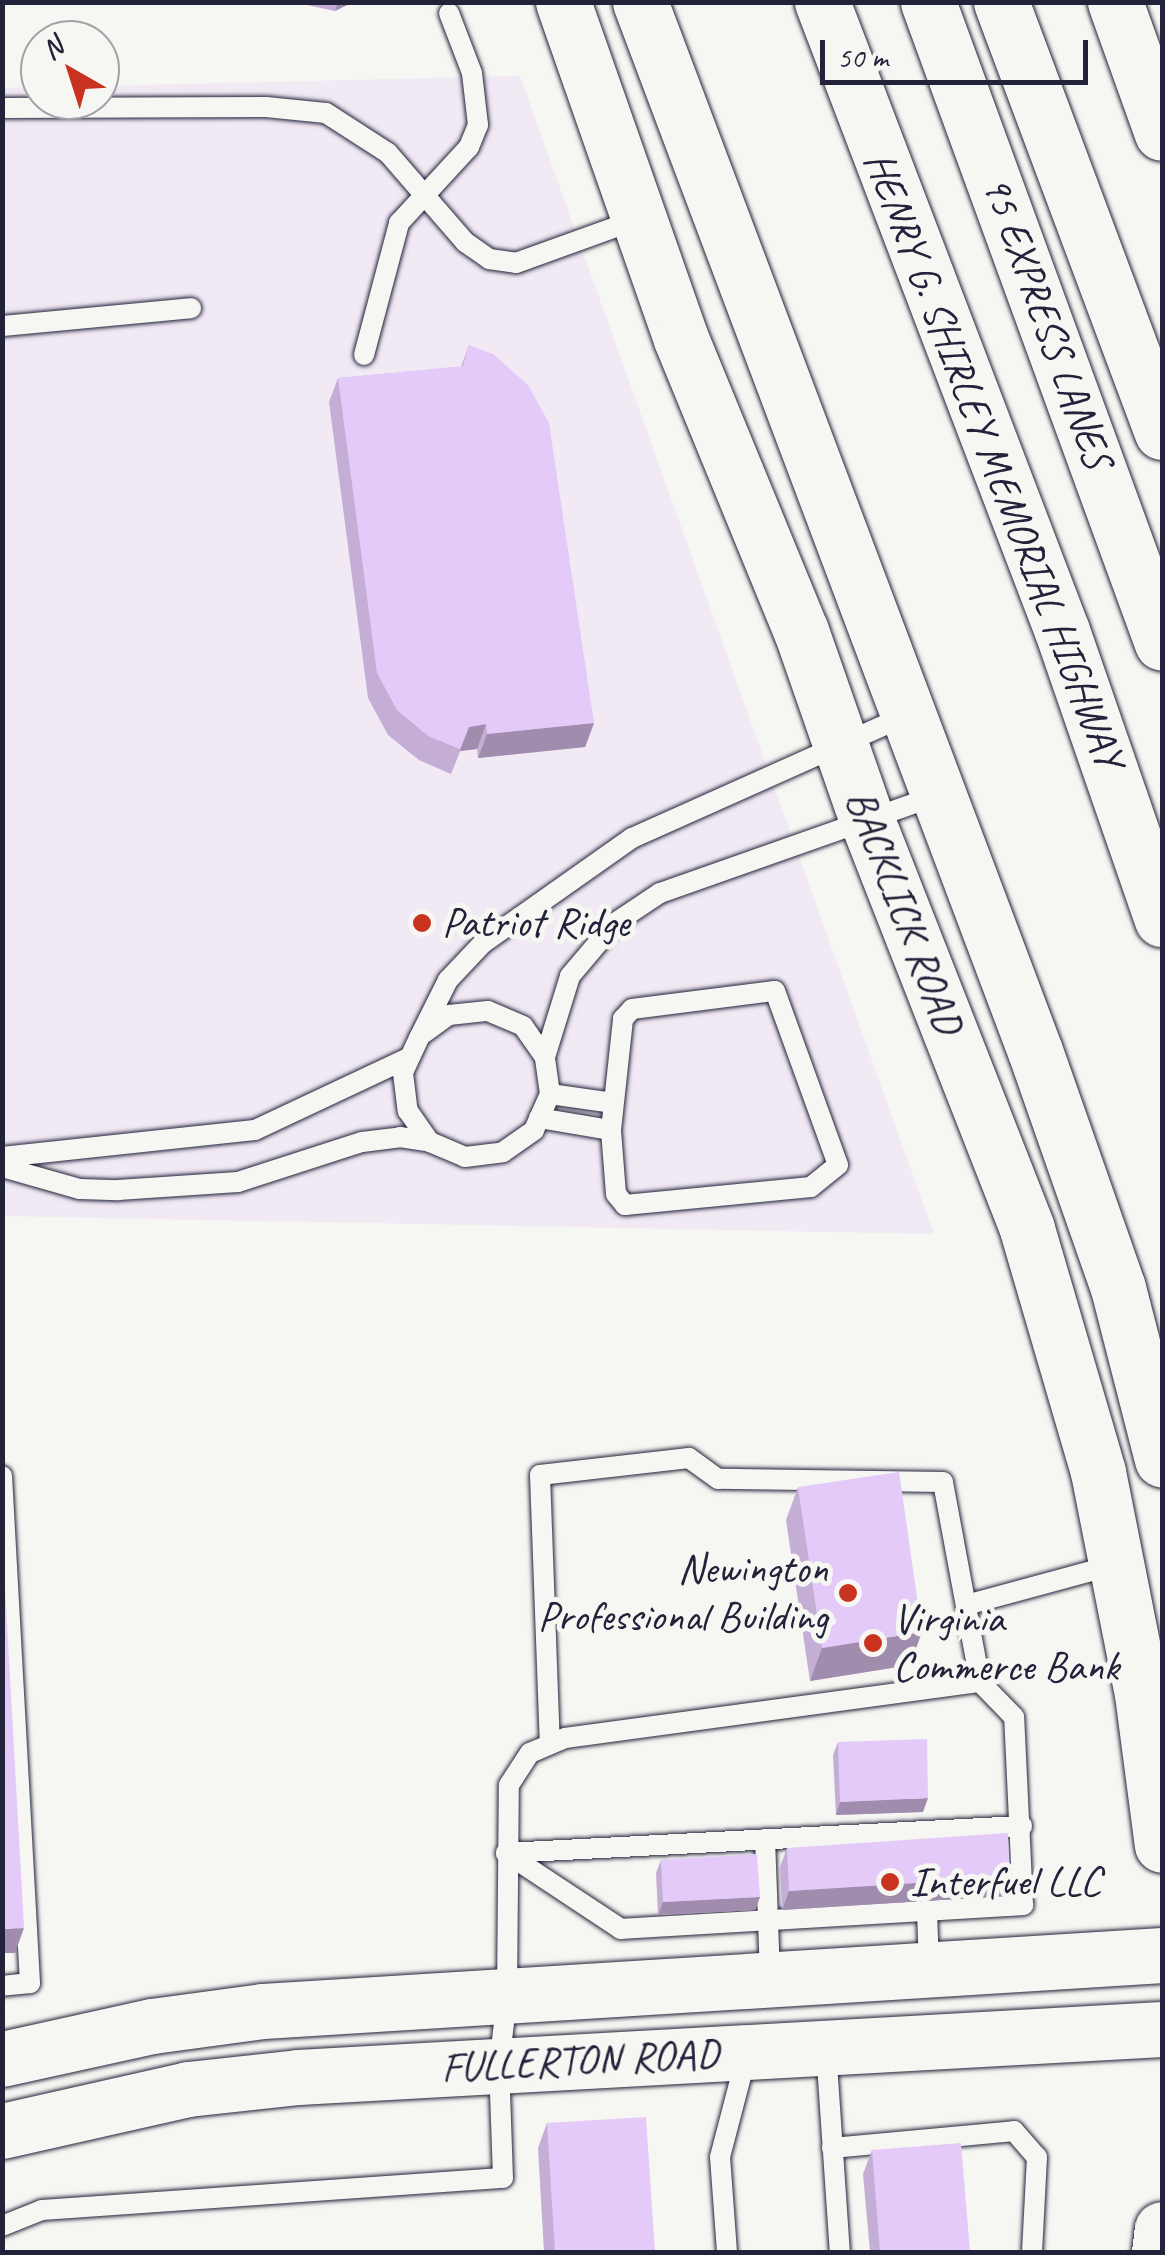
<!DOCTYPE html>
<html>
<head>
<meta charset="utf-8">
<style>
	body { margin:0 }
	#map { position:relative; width:1165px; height:2255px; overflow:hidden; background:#f6f6f2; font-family:Caveat,sans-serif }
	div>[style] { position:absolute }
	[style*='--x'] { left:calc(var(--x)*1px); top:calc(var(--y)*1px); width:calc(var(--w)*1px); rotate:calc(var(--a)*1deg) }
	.built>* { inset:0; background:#f1e9f4 }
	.roads { filter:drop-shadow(0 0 2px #22223b) drop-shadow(0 0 2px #22223b) }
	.service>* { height:20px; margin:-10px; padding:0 10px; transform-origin:10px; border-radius:10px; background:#f6f6f2 }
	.secondary>* { height:55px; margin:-27.5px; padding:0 27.5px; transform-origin:27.5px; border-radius:27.5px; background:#f6f6f2 }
	.motorway>* { height:55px; margin:-27.5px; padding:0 27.5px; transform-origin:27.5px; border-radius:27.5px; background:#f6f6f2 }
	.wall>* { inset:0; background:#c4aed6 }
	.shaded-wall>* { inset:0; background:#a08dae }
	.building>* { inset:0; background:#e4caf9 }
	.dots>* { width:28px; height:28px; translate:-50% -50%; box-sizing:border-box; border:5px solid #f6f6f2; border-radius:50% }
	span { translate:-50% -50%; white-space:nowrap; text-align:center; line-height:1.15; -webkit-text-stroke:10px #f6f6f2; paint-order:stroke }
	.street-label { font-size:42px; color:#22223b }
	.poi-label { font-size:42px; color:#22223b }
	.left { translate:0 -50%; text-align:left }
	.right { translate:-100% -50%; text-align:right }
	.frame { position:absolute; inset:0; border:5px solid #22223b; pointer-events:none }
	.north { position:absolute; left:20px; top:20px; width:100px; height:100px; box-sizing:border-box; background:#f6f6f2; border:2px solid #a1a1a9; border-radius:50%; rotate:321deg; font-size:28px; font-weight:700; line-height:40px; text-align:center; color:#22223b }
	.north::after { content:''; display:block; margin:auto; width:35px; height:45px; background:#c8321e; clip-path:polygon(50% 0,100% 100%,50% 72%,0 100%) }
	.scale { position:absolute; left:820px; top:40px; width:268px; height:45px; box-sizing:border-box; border:5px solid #22223b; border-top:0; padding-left:12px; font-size:30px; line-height:35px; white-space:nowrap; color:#22223b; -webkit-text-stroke:8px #f6f6f2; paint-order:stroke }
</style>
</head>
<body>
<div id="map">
	<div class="built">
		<div style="clip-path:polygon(520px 76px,934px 1234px,3px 1216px,2px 88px,40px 87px,40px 100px,100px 100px,100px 86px)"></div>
	</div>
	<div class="roads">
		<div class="service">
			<div style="--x:2;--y:108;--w:264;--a:-0.2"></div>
			<div style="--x:266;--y:107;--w:60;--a:5.7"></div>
			<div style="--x:326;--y:113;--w:74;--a:32.8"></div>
			<div style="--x:388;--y:153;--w:118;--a:49.1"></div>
			<div style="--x:465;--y:242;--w:29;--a:35"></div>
			<div style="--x:489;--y:259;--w:27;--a:8"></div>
			<div style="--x:516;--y:263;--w:130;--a:-19.8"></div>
			<div style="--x:2;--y:326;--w:190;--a:-5.4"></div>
			<div style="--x:364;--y:355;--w:137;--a:-75.1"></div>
			<div style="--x:399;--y:223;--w:103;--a:-47.4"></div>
			<div style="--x:469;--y:147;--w:24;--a:-68"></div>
			<div style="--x:478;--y:125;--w:52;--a:-96.6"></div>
			<div style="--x:472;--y:73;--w:64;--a:-111"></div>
			<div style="--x:905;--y:716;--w:299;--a:155.9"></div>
			<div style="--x:632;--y:838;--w:182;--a:144.8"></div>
			<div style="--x:483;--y:943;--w:51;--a:133.4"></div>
			<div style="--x:448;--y:980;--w:65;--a:116.6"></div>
			<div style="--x:419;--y:1038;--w:38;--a:115"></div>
			<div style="--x:403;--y:1073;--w:38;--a:83"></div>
			<div style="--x:408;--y:1111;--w:38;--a:55"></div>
			<div style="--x:430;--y:1142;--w:38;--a:23"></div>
			<div style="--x:465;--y:1157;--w:38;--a:-7"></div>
			<div style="--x:503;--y:1152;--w:38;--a:-35"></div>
			<div style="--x:534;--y:1130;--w:39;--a:-66"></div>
			<div style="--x:550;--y:1094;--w:37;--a:-98"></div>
			<div style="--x:545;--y:1057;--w:85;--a:-72.8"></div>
			<div style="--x:570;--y:976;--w:70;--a:-49.7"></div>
			<div style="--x:615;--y:923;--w:54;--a:-33.7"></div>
			<div style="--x:660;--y:893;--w:295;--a:-19.4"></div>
			<div style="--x:775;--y:991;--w:185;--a:70.1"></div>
			<div style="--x:838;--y:1165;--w:35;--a:141"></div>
			<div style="--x:811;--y:1187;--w:187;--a:174.5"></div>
			<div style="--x:625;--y:1205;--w:14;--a:-129"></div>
			<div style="--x:616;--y:1194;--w:64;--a:-94.5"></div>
			<div style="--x:611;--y:1130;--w:112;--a:-83.8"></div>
			<div style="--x:623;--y:1019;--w:13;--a:-48"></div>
			<div style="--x:632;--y:1009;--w:144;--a:-7.2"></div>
			<div style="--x:424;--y:1033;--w:31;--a:-36"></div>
			<div style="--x:449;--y:1015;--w:39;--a:-6"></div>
			<div style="--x:488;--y:1011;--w:38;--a:23"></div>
			<div style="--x:523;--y:1026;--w:38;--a:55"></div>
			<div style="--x:550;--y:1094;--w:64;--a:8.1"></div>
			<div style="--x:539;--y:1118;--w:73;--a:9.5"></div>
			<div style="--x:2;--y:1157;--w:254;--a:-6.1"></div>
			<div style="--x:255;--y:1130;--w:171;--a:-25.2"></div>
			<div style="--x:2;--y:1167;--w:81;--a:15.8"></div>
			<div style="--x:80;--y:1189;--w:38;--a:2"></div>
			<div style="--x:118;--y:1190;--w:120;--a:-3.8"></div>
			<div style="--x:238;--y:1182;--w:130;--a:-17.9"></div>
			<div style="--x:362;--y:1142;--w:38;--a:-7"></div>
			<div style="--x:400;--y:1137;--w:30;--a:9"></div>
			<div style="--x:2;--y:1476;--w:508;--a:86.84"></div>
			<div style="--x:30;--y:1983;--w:28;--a:174"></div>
			<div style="--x:966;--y:1605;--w:152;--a:-15.2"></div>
			<div style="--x:765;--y:1839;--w:138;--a:87.9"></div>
			<div style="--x:506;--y:1853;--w:138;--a:33.5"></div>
			<div style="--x:621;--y:1929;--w:403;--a:-3.4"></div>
			<div style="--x:1023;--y:1905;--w:188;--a:-92.7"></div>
			<div style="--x:1014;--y:1717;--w:49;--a:-134.2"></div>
			<div style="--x:506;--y:1853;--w:517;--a:-3"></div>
			<div style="--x:927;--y:1911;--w:58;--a:88"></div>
			<div style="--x:826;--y:2049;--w:203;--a:86.1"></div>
			<div style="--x:832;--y:2148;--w:183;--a:-5.3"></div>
			<div style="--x:1014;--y:2131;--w:35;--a:49"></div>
			<div style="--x:1037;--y:2157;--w:95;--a:93"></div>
			<div style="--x:2;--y:2226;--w:43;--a:-21.8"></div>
			<div style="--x:42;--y:2210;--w:462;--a:-4"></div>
			<div style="--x:503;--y:2178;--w:112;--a:-92"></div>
			<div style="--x:499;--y:2066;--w:69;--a:-83.4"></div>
			<div style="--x:507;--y:1997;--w:212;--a:-89.5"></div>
			<div style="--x:509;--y:1785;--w:38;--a:-57"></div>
			<div style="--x:530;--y:1753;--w:38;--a:-23"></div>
			<div style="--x:565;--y:1738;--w:419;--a:-7.7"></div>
			<div style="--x:980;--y:1682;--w:203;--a:-100.5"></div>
			<div style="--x:943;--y:1482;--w:225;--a:-179.2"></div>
			<div style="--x:718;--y:1479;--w:36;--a:-144"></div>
			<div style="--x:689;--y:1458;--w:150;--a:173.5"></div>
			<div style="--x:540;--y:1475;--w:269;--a:87.9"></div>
			<div style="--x:727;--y:2252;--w:95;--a:-94.2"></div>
			<div style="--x:720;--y:2157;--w:107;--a:-75.4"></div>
		</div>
		<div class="secondary">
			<div style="--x:563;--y:2;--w:357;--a:70.7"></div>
			<div style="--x:681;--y:339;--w:316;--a:67.7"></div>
			<div style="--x:801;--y:631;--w:200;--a:70.8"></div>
			<div style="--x:867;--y:820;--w:439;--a:68.6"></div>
			<div style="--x:1027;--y:1229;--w:253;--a:73.7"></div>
			<div style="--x:1098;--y:1472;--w:226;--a:78.8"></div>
			<div style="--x:1142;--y:1694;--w:152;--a:82.5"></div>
			<div style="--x:640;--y:2;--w:1121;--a:69.37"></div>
			<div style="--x:1035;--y:1051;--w:251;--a:70.7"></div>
			<div style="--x:1118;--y:1288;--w:177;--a:75.6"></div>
			<div style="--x:2;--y:2059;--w:154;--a:-12.4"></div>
			<div style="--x:152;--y:2026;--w:112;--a:-7.7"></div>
			<div style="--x:263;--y:2011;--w:901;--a:-3.56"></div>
			<div style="--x:2;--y:2131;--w:191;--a:-12.7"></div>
			<div style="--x:188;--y:2089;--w:111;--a:-6.2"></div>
			<div style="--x:298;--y:2077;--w:865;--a:-3.18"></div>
			<div style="--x:1159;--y:2252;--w:23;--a:-83"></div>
		</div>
		<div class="motorway">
			<div style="--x:822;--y:2;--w:673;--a:69.12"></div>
			<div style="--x:1062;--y:631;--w:305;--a:70.9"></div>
			<div style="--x:928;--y:2;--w:682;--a:69.95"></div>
			<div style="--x:1001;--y:2;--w:459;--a:69.5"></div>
			<div style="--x:1115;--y:2;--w:139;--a:70.3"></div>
		</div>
	</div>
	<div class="wall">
		<div style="clip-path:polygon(293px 2px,353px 2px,335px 11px)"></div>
		<div style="clip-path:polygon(469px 345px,594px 723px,585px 747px,478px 758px,477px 749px,460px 751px,451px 774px,419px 760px,388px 735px,368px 698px,329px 402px,338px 378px,461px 367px)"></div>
		<div style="clip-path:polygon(798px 1487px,910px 1665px,810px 1681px,786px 1520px)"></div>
		<div style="clip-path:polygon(838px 1742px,923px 1812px,836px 1815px,833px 1755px)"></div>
		<div style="clip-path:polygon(787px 1848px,1010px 1877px,1003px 1896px,782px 1910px,780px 1867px)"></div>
		<div style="clip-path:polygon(661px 1860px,760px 1897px,755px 1910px,658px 1915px,656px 1873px)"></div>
		<div style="clip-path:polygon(547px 2123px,655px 2252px,544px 2252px,538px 2148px)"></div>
		<div style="clip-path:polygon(872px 2150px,970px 2252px,870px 2252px,863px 2174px)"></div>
	</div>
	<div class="shaded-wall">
		<div style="clip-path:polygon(338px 2px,353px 2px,335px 11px)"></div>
		<div style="clip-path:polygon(594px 723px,585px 747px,478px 758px,487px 734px)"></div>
		<div style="clip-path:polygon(486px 724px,477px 749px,460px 751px,451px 774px,469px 727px)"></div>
		<div style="clip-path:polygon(922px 1632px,910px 1665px,810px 1681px,822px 1648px)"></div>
		<div style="clip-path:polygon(928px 1798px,923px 1812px,836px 1815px,840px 1802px)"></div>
		<div style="clip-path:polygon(1010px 1877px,1003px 1896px,782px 1910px,789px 1891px)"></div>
		<div style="clip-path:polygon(760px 1897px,755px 1910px,658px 1915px,663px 1902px)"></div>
		<div style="clip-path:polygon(24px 1928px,15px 1953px,2px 1953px,2px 1929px)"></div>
	</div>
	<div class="building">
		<div style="clip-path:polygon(469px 345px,493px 354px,528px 385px,549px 423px,594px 723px,487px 734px,486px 724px,469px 727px,460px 749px,428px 736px,397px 710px,377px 673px,338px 378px,463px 366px)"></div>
		<div style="clip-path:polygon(899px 1472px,922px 1632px,822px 1648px,798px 1487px)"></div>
		<div style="clip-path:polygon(3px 1552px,24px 1928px,2px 1929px,2px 1552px)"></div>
		<div style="clip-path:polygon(927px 1739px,928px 1798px,840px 1802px,838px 1742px)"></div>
		<div style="clip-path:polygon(1008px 1833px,1010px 1877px,789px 1891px,787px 1848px)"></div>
		<div style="clip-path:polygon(757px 1854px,760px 1897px,663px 1902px,661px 1860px)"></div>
		<div style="clip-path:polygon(646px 2117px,655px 2252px,555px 2252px,547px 2123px)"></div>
		<div style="clip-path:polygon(961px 2143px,970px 2252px,880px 2252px,872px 2150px)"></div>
	</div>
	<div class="dots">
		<div style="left:422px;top:923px;background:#c8321e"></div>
		<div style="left:848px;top:1593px;background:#c8321e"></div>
		<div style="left:873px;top:1643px;background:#c8321e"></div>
		<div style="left:890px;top:1882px;background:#c8321e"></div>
	</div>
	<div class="street-label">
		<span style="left:1047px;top:322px;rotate:70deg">95 EXPRESS LANES</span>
		<span style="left:994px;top:460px;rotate:69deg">HENRY G. SHIRLEY MEMORIAL HIGHWAY</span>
		<span style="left:904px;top:912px;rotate:69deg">BACKLICK ROAD</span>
		<span style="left:580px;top:2061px;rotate:-3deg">FULLERTON ROAD</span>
	</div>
	<div class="poi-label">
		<span class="left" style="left:442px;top:923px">Patriot Ridge</span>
		<span class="right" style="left:828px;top:1593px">Newington<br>Professional Building</span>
		<span class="left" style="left:893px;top:1643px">Virginia<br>Commerce Bank</span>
		<span class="left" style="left:910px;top:1882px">Interfuel LLC</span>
	</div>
	<div class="frame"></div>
	<div class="north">N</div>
	<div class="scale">50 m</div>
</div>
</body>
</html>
